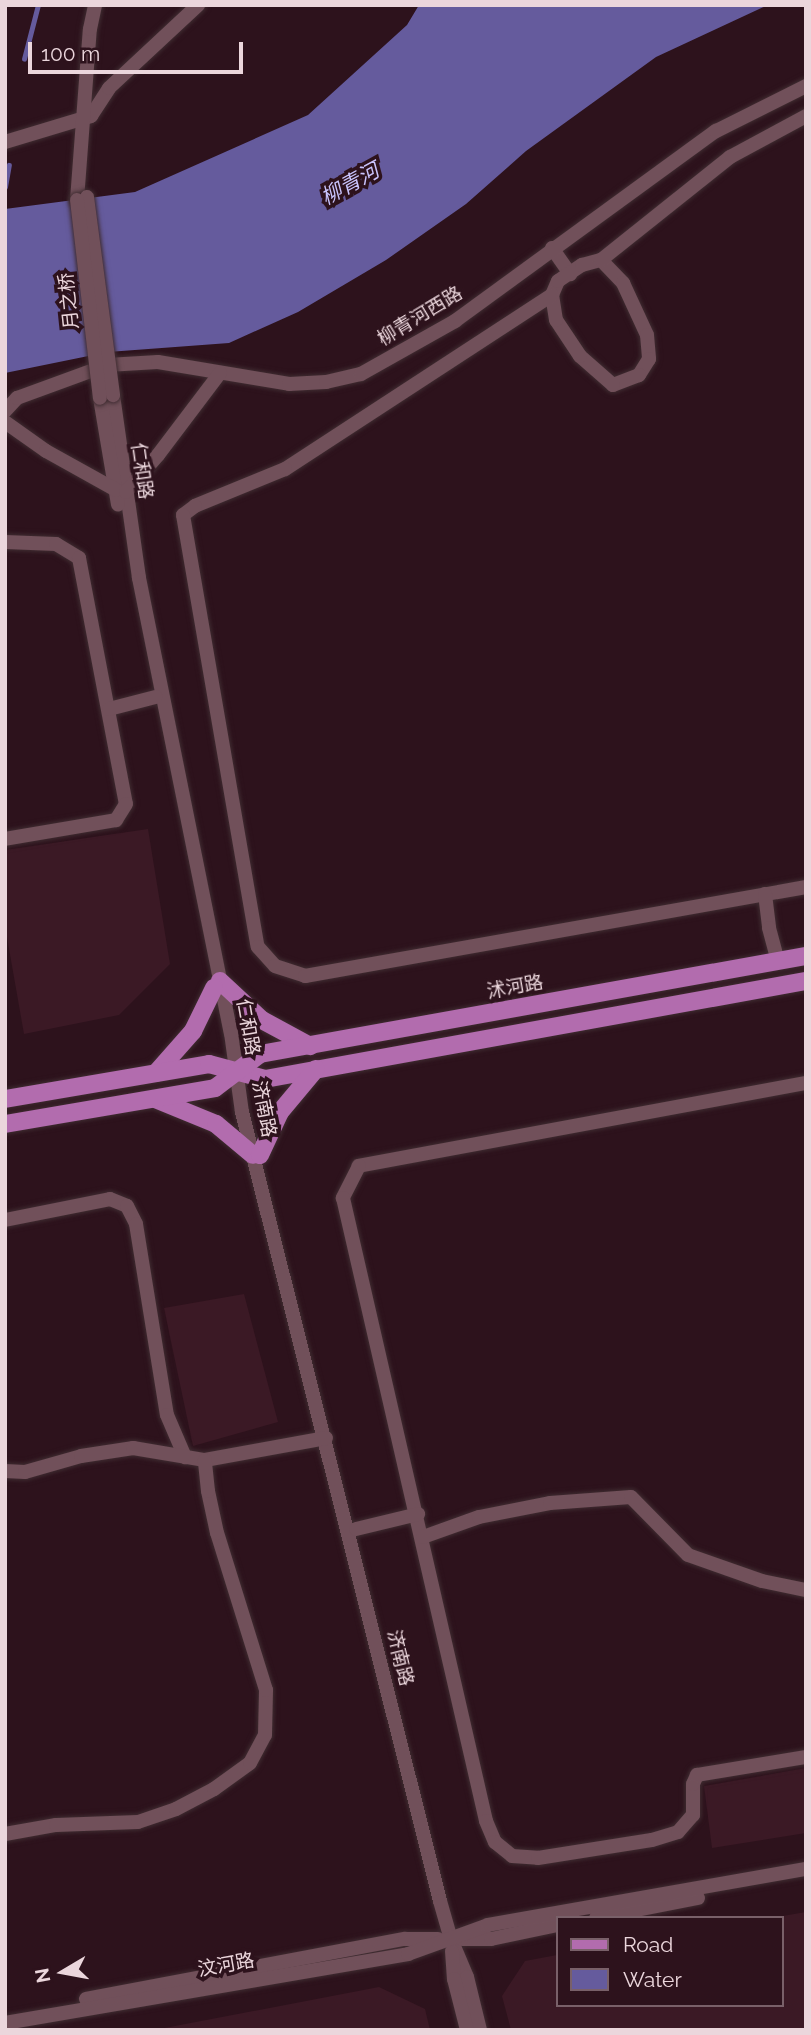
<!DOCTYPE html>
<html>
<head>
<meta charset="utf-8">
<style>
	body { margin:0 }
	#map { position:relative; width:811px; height:2035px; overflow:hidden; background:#2d121c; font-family:Raleway,"Noto Sans SC",sans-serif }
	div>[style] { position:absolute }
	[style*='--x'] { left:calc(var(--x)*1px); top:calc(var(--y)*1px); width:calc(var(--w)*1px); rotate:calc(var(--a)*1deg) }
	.built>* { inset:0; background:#3b1925 }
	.water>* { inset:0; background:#655b9d }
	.stream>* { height:4.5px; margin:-2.25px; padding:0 2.25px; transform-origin:2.25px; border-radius:2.25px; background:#655b9d }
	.roads { filter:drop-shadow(0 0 2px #3f2c31) drop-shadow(0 0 2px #3f2c31) }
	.minor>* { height:14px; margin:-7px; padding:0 7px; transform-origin:7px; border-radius:7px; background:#71505a }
	.major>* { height:18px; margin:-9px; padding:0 9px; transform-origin:9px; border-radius:9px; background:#b26cae }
	.bridges { filter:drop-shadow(0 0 2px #3f2c31) drop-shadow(0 0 2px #3f2c31) }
	.minor-bridge>* { height:14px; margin:-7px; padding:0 7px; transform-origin:7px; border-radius:7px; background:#71505a }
	span { translate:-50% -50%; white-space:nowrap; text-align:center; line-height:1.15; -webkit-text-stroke:7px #2d121c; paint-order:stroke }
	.street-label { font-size:19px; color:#ebd6dc }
	.water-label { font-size:21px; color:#c9c3fc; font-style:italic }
	.frame { position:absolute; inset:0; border:7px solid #ebd6dc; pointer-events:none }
	.legend { position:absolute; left:556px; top:1916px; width:228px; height:91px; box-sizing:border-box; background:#2d121c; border:2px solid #796069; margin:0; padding:9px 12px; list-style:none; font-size:21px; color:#ebd6dc }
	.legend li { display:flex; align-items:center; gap:14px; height:35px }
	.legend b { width:35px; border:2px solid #796069 }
	.north { position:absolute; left:28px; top:1937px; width:70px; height:70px; -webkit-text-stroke:5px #2d121c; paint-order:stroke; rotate:260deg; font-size:19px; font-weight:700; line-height:28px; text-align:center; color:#ebd6dc }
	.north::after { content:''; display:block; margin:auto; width:24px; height:32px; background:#ebd6dc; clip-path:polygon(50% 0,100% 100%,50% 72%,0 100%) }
	.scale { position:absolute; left:28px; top:42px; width:215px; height:32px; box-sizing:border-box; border:4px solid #ebd6dc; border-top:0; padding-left:9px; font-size:21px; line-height:24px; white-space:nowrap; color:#ebd6dc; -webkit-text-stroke:5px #2d121c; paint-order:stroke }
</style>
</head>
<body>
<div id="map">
	<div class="built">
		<div style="clip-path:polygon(148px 829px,170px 964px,119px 1015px,24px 1034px,5px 926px,5px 850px)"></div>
		<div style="clip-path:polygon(244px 1294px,278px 1422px,193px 1446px,164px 1308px)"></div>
		<div style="clip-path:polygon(806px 1768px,806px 1833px,712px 1848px,704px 1786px)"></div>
		<div style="clip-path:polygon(806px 1912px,806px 2030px,511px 2030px,502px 1996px,525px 1961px,557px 1955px,557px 2005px,781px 2005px,781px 1918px,771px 1918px)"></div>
		<div style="clip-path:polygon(379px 1987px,425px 2009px,430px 2030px,154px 2030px)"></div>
	</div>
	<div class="water">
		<div style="clip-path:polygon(419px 5px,768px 5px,656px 57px,526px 151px,466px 204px,386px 260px,298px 312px,229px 343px,108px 352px,5px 373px,5px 209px,135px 192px,308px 115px,407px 25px)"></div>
	</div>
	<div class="stream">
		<div style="--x:24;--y:59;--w:56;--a:-75.5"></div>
		<div style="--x:5;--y:187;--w:22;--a:-80"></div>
	</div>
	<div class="roads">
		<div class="minor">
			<div style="--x:5;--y:142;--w:90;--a:-16.8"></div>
			<div style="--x:91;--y:116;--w:33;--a:-57"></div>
			<div style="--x:109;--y:88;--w:122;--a:-43"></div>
			<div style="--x:77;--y:200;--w:171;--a:-85.7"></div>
			<div style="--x:90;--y:29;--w:25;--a:-78"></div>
			<div style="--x:552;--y:248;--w:32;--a:55"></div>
			<div style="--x:601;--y:260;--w:32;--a:46"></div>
			<div style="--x:623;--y:283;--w:57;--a:65.2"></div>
			<div style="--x:647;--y:335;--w:24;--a:85"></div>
			<div style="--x:649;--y:359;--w:19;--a:122"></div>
			<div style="--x:639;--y:375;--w:28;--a:159"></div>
			<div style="--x:613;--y:385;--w:44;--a:-138.7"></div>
			<div style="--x:580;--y:356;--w:43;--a:-123.7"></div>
			<div style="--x:556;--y:320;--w:25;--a:-99"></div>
			<div style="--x:552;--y:295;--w:15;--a:-67"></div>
			<div style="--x:558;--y:281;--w:29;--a:-34"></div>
			<div style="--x:582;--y:265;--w:20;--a:-15"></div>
			<div style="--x:601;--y:260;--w:165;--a:-38.6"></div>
			<div style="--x:730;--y:157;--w:86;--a:-28.3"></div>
			<div style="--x:552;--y:295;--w:319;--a:146.9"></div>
			<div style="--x:285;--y:469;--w:97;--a:157.7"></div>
			<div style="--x:195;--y:506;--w:15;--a:143"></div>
			<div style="--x:183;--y:515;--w:438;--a:80.2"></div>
			<div style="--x:258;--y:947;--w:25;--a:48"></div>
			<div style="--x:275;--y:966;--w:32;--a:18"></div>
			<div style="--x:305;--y:976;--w:509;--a:-10.07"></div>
			<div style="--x:113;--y:395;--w:185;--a:81.9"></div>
			<div style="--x:139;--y:578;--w:464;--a:78.6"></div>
			<div style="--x:231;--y:1033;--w:80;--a:82.1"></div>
			<div style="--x:242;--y:1112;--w:813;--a:75.91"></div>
			<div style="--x:440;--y:1901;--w:40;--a:74"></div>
			<div style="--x:451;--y:1939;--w:41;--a:67.2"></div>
			<div style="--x:467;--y:1977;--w:55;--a:76.2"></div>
			<div style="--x:100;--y:398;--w:108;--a:80.4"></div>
			<div style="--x:5;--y:411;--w:18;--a:-47"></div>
			<div style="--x:17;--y:398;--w:96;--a:-20.1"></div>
			<div style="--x:107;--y:365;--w:51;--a:-3.4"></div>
			<div style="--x:158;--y:362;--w:133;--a:9.5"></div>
			<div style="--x:289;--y:384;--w:37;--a:-3"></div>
			<div style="--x:326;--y:382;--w:36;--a:-13"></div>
			<div style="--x:361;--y:374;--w:108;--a:-29.4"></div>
			<div style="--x:455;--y:321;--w:323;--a:-36.1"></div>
			<div style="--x:716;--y:131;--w:101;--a:-26.6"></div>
			<div style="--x:5;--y:422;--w:50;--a:35.3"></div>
			<div style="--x:46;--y:451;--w:80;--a:29.1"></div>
			<div style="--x:126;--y:492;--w:49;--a:-49.1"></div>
			<div style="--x:158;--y:455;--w:103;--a:-52.9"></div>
			<div style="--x:5;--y:542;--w:51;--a:2.2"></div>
			<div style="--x:56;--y:544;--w:27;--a:31"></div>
			<div style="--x:79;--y:558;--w:250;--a:79.2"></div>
			<div style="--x:126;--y:804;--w:19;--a:122"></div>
			<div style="--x:116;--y:820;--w:113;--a:170.3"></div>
			<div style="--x:109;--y:709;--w:48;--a:-14.6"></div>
			<div style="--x:765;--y:894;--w:34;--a:83"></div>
			<div style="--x:769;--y:928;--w:34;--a:75"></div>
			<div style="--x:806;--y:1083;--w:455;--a:169.5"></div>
			<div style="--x:359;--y:1166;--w:36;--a:117"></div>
			<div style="--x:343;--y:1198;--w:639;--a:77.07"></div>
			<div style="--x:486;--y:1821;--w:23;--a:67"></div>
			<div style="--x:495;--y:1842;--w:22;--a:39"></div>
			<div style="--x:512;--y:1856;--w:26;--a:4"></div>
			<div style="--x:538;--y:1858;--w:115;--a:-9"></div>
			<div style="--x:652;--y:1840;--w:27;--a:-17"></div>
			<div style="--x:678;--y:1832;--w:23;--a:-49"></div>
			<div style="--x:693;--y:1815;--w:31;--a:-90"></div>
			<div style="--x:693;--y:1784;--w:10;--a:-66"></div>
			<div style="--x:697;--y:1775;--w:110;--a:-9.4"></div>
			<div style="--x:5;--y:1220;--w:107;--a:-11.3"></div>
			<div style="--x:110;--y:1199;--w:18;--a:22"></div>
			<div style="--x:127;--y:1206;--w:20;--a:63"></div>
			<div style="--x:136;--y:1224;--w:193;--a:80.8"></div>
			<div style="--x:167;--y:1415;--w:46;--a:66.8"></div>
			<div style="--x:5;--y:1471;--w:20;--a:3"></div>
			<div style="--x:25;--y:1472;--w:58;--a:-15.9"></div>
			<div style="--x:81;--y:1456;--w:53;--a:-8.7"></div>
			<div style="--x:133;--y:1448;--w:73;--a:9.5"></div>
			<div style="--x:205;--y:1460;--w:123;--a:-10.3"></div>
			<div style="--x:356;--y:1529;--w:64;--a:-13.6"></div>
			<div style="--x:423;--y:1537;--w:59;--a:-19.7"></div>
			<div style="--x:479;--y:1517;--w:72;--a:-11.2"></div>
			<div style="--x:550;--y:1503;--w:81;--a:-4.2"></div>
			<div style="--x:631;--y:1497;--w:81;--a:45.5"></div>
			<div style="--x:688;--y:1555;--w:78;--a:19.4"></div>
			<div style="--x:762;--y:1581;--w:45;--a:11.6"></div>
			<div style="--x:5;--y:1834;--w:52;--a:-10"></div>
			<div style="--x:56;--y:1825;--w:82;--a:-2.1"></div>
			<div style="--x:138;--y:1822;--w:40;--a:-18.9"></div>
			<div style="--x:176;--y:1809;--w:43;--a:-27.8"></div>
			<div style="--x:214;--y:1789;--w:44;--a:-35.8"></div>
			<div style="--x:250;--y:1763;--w:32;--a:-62"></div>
			<div style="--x:265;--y:1735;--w:45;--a:-88.7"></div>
			<div style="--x:266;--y:1690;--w:164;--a:-107.3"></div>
			<div style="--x:217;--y:1533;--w:43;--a:-102.1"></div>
			<div style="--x:208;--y:1491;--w:31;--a:-96"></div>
			<div style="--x:596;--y:1918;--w:104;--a:-11.1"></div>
			<div style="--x:462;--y:1939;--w:29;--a:0"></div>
			<div style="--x:491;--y:1939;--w:67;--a:-12"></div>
			<div style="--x:452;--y:1951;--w:28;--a:86"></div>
			<div style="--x:454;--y:1979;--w:53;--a:75.7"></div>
			<div style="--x:86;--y:1999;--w:325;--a:-10.7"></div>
			<div style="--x:405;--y:1939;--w:33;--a:0"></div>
			<div style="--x:5;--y:2023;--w:409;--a:-9.7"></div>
			<div style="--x:408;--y:1954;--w:85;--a:-19.9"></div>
			<div style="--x:488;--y:1925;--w:323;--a:-10"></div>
		</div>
		<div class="major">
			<div style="--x:220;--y:981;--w:57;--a:42.9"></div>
			<div style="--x:262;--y:1020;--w:55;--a:28.4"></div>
			<div style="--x:156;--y:1073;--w:56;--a:-48.6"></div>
			<div style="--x:193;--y:1031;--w:48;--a:-64"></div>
			<div style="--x:5;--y:1099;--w:207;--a:-9.7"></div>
			<div style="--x:209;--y:1064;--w:58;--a:15"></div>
			<div style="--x:265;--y:1079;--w:550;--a:-10.27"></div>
			<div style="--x:155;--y:1099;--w:66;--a:22.3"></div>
			<div style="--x:216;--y:1124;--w:48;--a:40"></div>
			<div style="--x:5;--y:1124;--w:213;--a:-9.7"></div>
			<div style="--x:215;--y:1088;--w:56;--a:-37.1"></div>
			<div style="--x:260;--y:1054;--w:555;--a:-10.18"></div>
			<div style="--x:260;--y:1155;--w:47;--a:-65.1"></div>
			<div style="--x:280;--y:1112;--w:56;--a:-50.1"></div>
		</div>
	</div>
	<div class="bridges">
		<div class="minor-bridge">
			<div style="--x:87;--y:197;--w:200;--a:82.5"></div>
			<div style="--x:77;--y:200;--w:199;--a:83.4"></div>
		</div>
	</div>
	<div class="street-label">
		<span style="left:69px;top:301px;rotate:-96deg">月之桥</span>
		<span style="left:420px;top:316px;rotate:-31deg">柳青河西路</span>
		<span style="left:142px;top:471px;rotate:82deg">仁和路</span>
		<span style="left:515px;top:987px;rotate:-10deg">沭河路</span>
		<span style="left:248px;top:1027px;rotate:80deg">仁和路</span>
		<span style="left:264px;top:1109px;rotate:79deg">济南路</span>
		<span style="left:400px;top:1658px;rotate:76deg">济南路</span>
		<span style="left:226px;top:1965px;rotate:-10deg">汶河路</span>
	</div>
	<div class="water-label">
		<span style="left:350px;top:184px;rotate:-29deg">柳青河</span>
	</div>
	<div class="frame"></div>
	<ul class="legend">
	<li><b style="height:9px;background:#b26cae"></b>Road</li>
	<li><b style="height:19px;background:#655b9d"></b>Water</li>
	</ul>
	<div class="north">N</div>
	<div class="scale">100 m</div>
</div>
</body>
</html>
